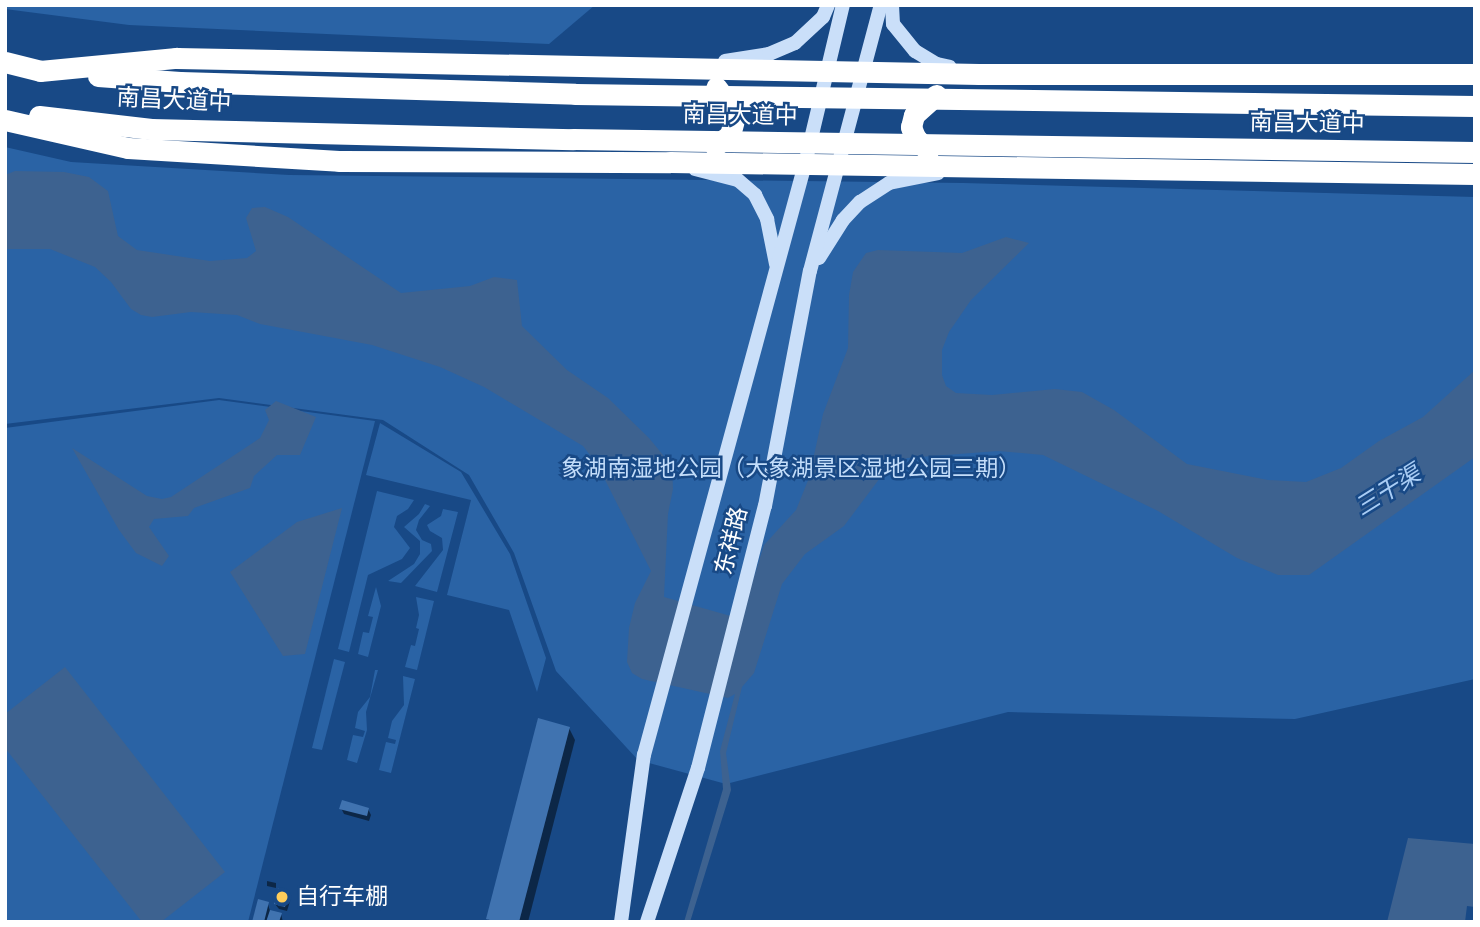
<!DOCTYPE html>
<html>
<head>
<meta charset="utf-8">
<style>
	body { margin:0 }
	#map { position:relative; width:1480px; height:927px; overflow:hidden; background:#184986; font-family:"Work Sans","Noto Sans SC",sans-serif }
	div>[style] { position:absolute }
	[style*='--x'] { left:calc(var(--x)*1px); top:calc(var(--y)*1px); width:calc(var(--w)*1px); rotate:calc(var(--a)*1deg) }
	.green>* { inset:0; background:#2a63a5 }
	.water>* { inset:0; background:#3d6290 }
	.shadow>* { inset:0; background:#0007 }
	.building>* { inset:0; background:#4073b0 }
	.secondary>* { height:14px; margin:-7px; padding:0 7px; transform-origin:7px; border-radius:7px; background:#cadff9 }
	.highway>* { height:21px; margin:-10.5px; padding:0 10.5px; transform-origin:10.5px; border-radius:10.5px; background:#fff }
	.dots>* { width:19px; height:19px; translate:-50% -50%; box-sizing:border-box; border:4px solid #184986; border-radius:50% }
	span { translate:-50% -50%; white-space:nowrap; text-align:center; line-height:1.15; -webkit-text-stroke:5px #184986; paint-order:stroke }
	.street-label { font-size:23px; color:#fff }
	.park-label { font-size:23px; color:#c3ddfa }
	.poi-label { font-size:23px; color:#fff }
	.left { translate:0 -50%; text-align:left }
	.water-label { font-size:24px; color:#a9cdf5; font-style:italic }
	.frame { position:absolute; inset:0; border:7px solid #fff; pointer-events:none }
</style>
</head>
<body>
<div id="map">
	<div class="green">
		<div style="clip-path:polygon(5px 5px,595px 5px,549px 44px,129px 25px,5px 9px)"></div>
		<div style="clip-path:polygon(5px 147px,71px 162px,289px 175px,963px 183px,1475px 197px,1475px 679px,1295px 719px,1008px 712px,726px 784px,638px 760px,556px 671px,514px 553px,469px 475px,383px 420px,219px 398px,5px 424px)"></div>
		<div style="clip-path:polygon(219px 400px,375px 421px,248px 922px,5px 922px,5px 428px)"></div>
		<div style="clip-path:polygon(380px 423px,461px 472px,510px 554px,546px 658px,537px 692px,509px 610px,447px 595px,471px 500px,366px 475px)"></div>
		<div style="clip-path:polygon(377px 491px,414px 500px,408px 509px,397px 516px,394px 527px,410px 548px,402px 559px,368px 575px,349px 652px,338px 649px)"></div>
		<div style="clip-path:polygon(425px 504px,430px 506px,419px 520px,416px 530px,422px 540px,431px 544px,432px 551px,401px 583px,388px 581px,414px 564px,420px 554px,420px 541px,404px 527px,419px 514px)"></div>
		<div style="clip-path:polygon(443px 509px,458px 512px,437px 592px,415px 586px,443px 550px,442px 538px,430px 531px,427px 525px,441px 516px)"></div>
		<div style="clip-path:polygon(376px 587px,381px 606px,368px 657px,358px 654px,363px 632px,369px 633px,373px 617px,368px 616px)"></div>
		<div style="clip-path:polygon(416px 597px,434px 601px,417px 670px,405px 667px,411px 645px,415px 646px,419px 629px,416px 628px,419px 615px)"></div>
		<div style="clip-path:polygon(334px 659px,345px 662px,322px 750px,312px 748px)"></div>
		<div style="clip-path:polygon(375px 670px,378px 670px,366px 712px,367px 730px,357px 763px,347px 760px,353px 735px,363px 737px,365px 731px,355px 728px,358px 712px,370px 697px)"></div>
		<div style="clip-path:polygon(403px 676px,415px 679px,391px 773px,379px 770px,386px 742px,395px 744px,396px 740px,388px 738px,392px 721px,404px 705px)"></div>
	</div>
	<div class="water">
		<div style="clip-path:polygon(15px 171px,64px 172px,89px 177px,108px 191px,118px 236px,137px 250px,210px 261px,247px 258px,256px 251px,246px 218px,252px 208px,265px 207px,288px 217px,401px 293px,470px 286px,494px 277px,517px 280px,522px 326px,567px 370px,608px 398px,649px 438px,672px 466px,673px 489px,668px 514px,664px 597px,741px 619px,764px 545px,796px 510px,809px 478px,823px 414px,848px 348px,849px 295px,853px 272px,866px 253px,878px 250px,962px 253px,1006px 237px,1029px 243px,971px 300px,949px 332px,942px 350px,942px 375px,946px 386px,956px 393px,992px 395px,1055px 389px,1082px 392px,1114px 410px,1187px 464px,1268px 480px,1306px 482px,1341px 468px,1379px 441px,1423px 417px,1475px 370px,1475px 457px,1309px 575px,1278px 575px,1237px 558px,1158px 511px,1043px 455px,998px 451px,907px 458px,886px 470px,844px 526px,805px 554px,782px 584px,754px 673px,742px 687px,726px 753px,731px 790px,690px 922px,684px 922px,723px 789px,720px 751px,735px 694px,728px 698px,642px 679px,632px 673px,627px 662px,629px 628px,635px 603px,651px 571px,597px 464px,583px 446px,484px 387px,440px 367px,372px 345px,260px 324px,237px 315px,191px 312px,152px 317px,141px 315px,131px 309px,111px 282px,95px 267px,50px 249px,5px 249px,5px 175px)"></div>
		<div style="clip-path:polygon(276px 401px,316px 417px,300px 455px,277px 455px,254px 476px,250px 488px,194px 508px,188px 516px,154px 519px,149px 527px,169px 556px,162px 566px,136px 553px,119px 530px,72px 448px,147px 496px,162px 499px,171px 497px,260px 438px,269px 420px,265px 410px)"></div>
		<div style="clip-path:polygon(342px 508px,305px 654px,283px 656px,230px 572px,297px 522px)"></div>
		<div style="clip-path:polygon(65px 667px,225px 872px,161px 922px,142px 922px,5px 748px,5px 714px)"></div>
		<div style="clip-path:polygon(1408px 838px,1475px 844px,1475px 907px,1467px 906px,1465px 922px,1387px 922px)"></div>
	</div>
	<div class="shadow">
		<div style="clip-path:polygon(569px 728px,575px 740px,528px 922px,490px 922px,488px 919px)"></div>
		<div style="clip-path:polygon(341px 808px,368px 809px,371px 815px,369px 821px,344px 814px)"></div>
		<div style="clip-path:polygon(267px 881px,276px 883px,276px 888px,267px 886px)"></div>
		<div style="clip-path:polygon(288px 892px,291px 898px,287px 911px,279px 909px,275px 904px)"></div>
		<div style="clip-path:polygon(268px 904px,270px 911px,281px 914px,283px 922px,254px 922px)"></div>
	</div>
	<div class="building">
		<div style="clip-path:polygon(538px 718px,570px 727px,519px 922px,497px 922px,486px 919px)"></div>
		<div style="clip-path:polygon(342px 800px,369px 808px,367px 816px,339px 809px)"></div>
		<div style="clip-path:polygon(278px 888px,289px 891px,285px 907px,274px 904px)"></div>
		<div style="clip-path:polygon(258px 899px,269px 902px,264px 922px,252px 922px)"></div>
		<div style="clip-path:polygon(270px 910px,282px 913px,279px 922px,266px 922px)"></div>
	</div>
	<div class="secondary">
		<div style="--x:892;--y:5;--w:19;--a:87"></div>
		<div style="--x:893;--y:24;--w:35;--a:51"></div>
		<div style="--x:915;--y:51;--w:26;--a:31"></div>
		<div style="--x:937;--y:64;--w:13;--a:13"></div>
		<div style="--x:725;--y:61;--w:45;--a:-9"></div>
		<div style="--x:769;--y:54;--w:28;--a:-23"></div>
		<div style="--x:795;--y:43;--w:38;--a:-43"></div>
		<div style="--x:823;--y:17;--w:13;--a:-67"></div>
		<div style="--x:695;--y:169;--w:44;--a:14.3"></div>
		<div style="--x:738;--y:180;--w:23;--a:41"></div>
		<div style="--x:755;--y:195;--w:27;--a:63"></div>
		<div style="--x:767;--y:219;--w:46;--a:78.7"></div>
		<div style="--x:819;--y:258;--w:45;--a:-57.7"></div>
		<div style="--x:843;--y:220;--w:25;--a:-47"></div>
		<div style="--x:860;--y:202;--w:35;--a:-33"></div>
		<div style="--x:889;--y:183;--w:50;--a:-11.5"></div>
		<div style="--x:621;--y:922;--w:169;--a:-82.2"></div>
		<div style="--x:644;--y:755;--w:613;--a:-74.76"></div>
		<div style="--x:805;--y:164;--w:163;--a:-76.6"></div>
		<div style="--x:647;--y:922;--w:162;--a:-71.7"></div>
		<div style="--x:698;--y:768;--w:270;--a:-75.7"></div>
		<div style="--x:765;--y:506;--w:239;--a:-79.2"></div>
		<div style="--x:810;--y:271;--w:275;--a:-75.1"></div>
	</div>
	<div class="highway">
		<div style="--x:5;--y:62;--w:36;--a:14"></div>
		<div style="--x:40;--y:71;--w:137;--a:-5.5"></div>
		<div style="--x:176;--y:58;--w:803;--a:1.14"></div>
		<div style="--x:979;--y:74;--w:496;--a:0"></div>
		<div style="--x:98;--y:76;--w:82;--a:4.2"></div>
		<div style="--x:180;--y:82;--w:395;--a:1.7"></div>
		<div style="--x:575;--y:94;--w:900;--a:0.76"></div>
		<div style="--x:39;--y:116;--w:113;--a:6.6"></div>
		<div style="--x:151;--y:129;--w:422;--a:1.4"></div>
		<div style="--x:573;--y:139;--w:902;--a:0.83"></div>
		<div style="--x:5;--y:120;--w:126;--a:12.8"></div>
		<div style="--x:128;--y:148;--w:211;--a:3.5"></div>
		<div style="--x:339;--y:161;--w:331;--a:0.2"></div>
		<div style="--x:670;--y:162;--w:805;--a:0.85"></div>
		<div style="--x:715;--y:146;--w:19;--a:-36"></div>
		<div style="--x:730;--y:135;--w:16;--a:-75"></div>
		<div style="--x:734;--y:120;--w:12;--a:-99"></div>
		<div style="--x:732;--y:108;--w:26;--a:-127"></div>
		<div style="--x:928;--y:151;--w:19;--a:-133"></div>
		<div style="--x:915;--y:137;--w:11;--a:-112"></div>
		<div style="--x:911;--y:127;--w:12;--a:-76"></div>
		<div style="--x:914;--y:115;--w:30;--a:-42"></div>
	</div>
	<div class="dots">
		<div style="left:282px;top:897px;background:#ffcd5a"></div>
	</div>
	<div class="street-label">
		<span style="left:174px;top:101px;rotate:3deg">南昌大道中</span>
		<span style="left:740px;top:116px;rotate:1deg">南昌大道中</span>
		<span style="left:1307px;top:124px;rotate:1deg">南昌大道中</span>
		<span style="left:732px;top:541px;rotate:-76deg">东祥路</span>
	</div>
	<div class="park-label">
		<span style="left:791px;top:469px">象湖南湿地公园（大象湖景区湿地公园三期）</span>
	</div>
	<div class="poi-label">
		<span class="left" style="left:296px;top:897px">自行车棚</span>
	</div>
	<div class="water-label">
		<span style="left:1388px;top:491px;rotate:-32deg">三干渠</span>
	</div>
	<div class="frame"></div>
</div>
</body>
</html>
